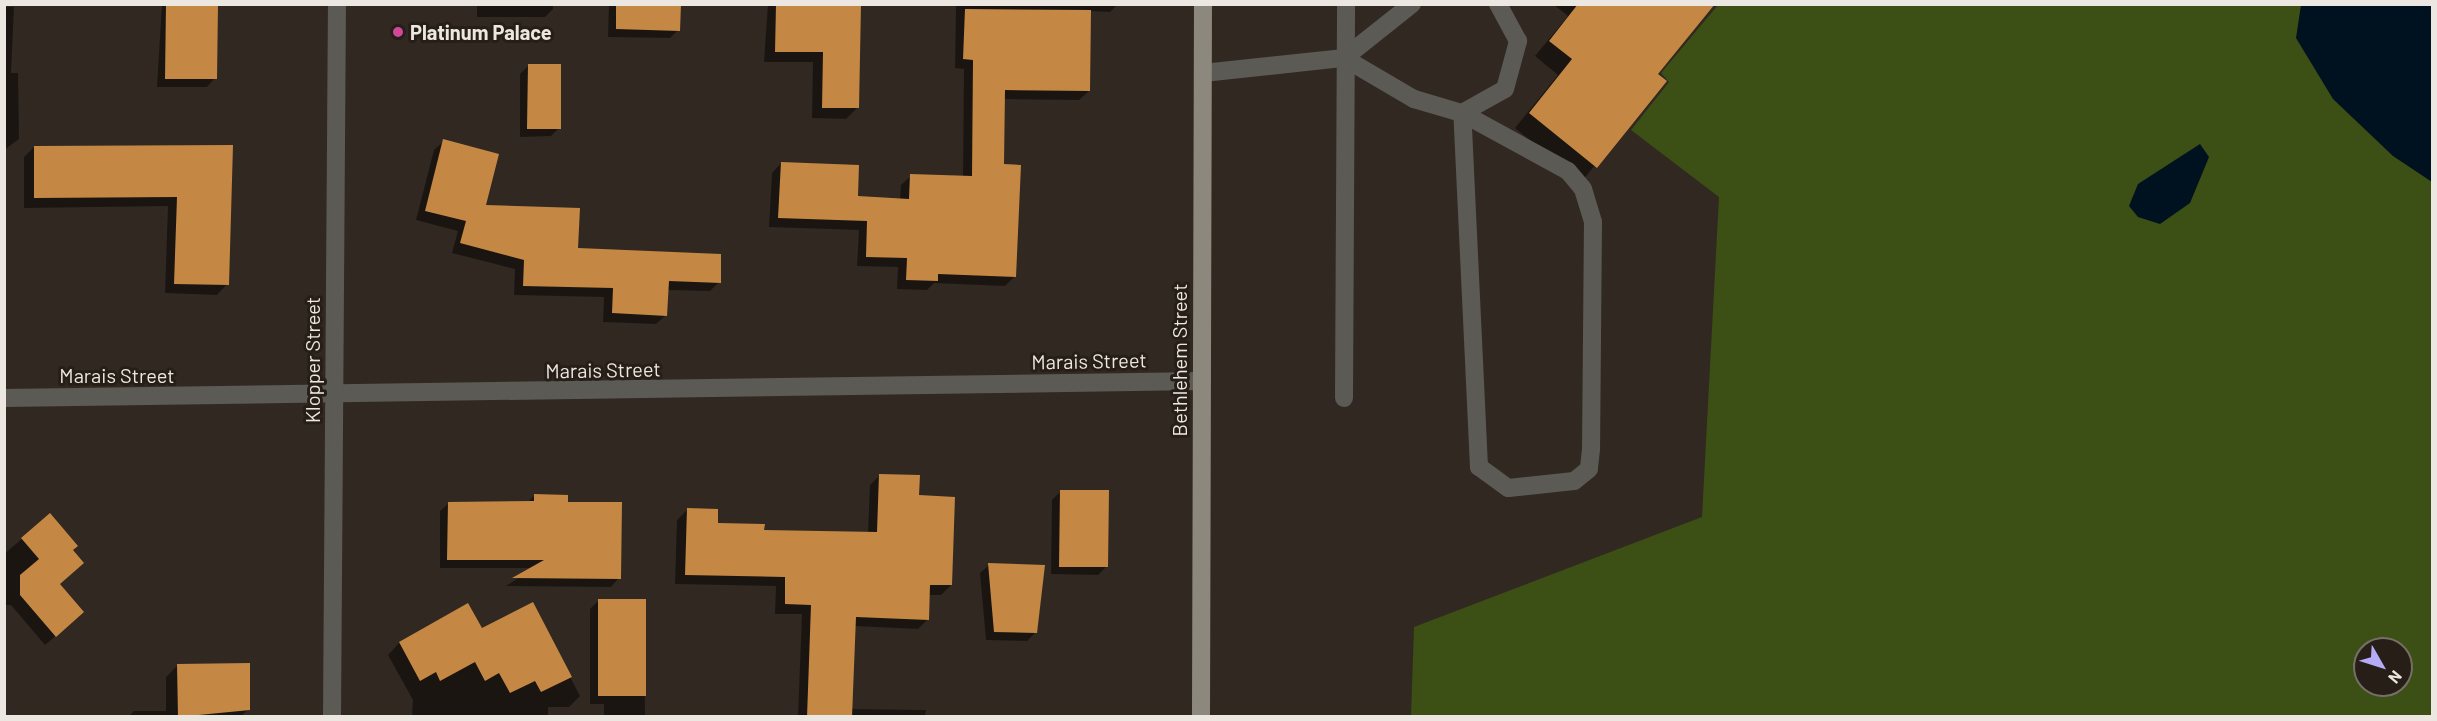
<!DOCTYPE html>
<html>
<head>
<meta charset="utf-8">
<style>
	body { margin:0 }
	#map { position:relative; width:2437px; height:721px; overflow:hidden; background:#312921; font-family:Barlow,sans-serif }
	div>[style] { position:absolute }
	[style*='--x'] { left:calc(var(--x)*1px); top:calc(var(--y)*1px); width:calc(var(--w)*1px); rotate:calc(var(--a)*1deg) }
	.green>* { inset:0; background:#3c4f15 }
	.water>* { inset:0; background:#001120 }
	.shadow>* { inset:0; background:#0007 }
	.building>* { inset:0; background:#c58844 }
	.minor>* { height:18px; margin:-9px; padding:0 9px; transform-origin:9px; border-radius:9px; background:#5c5a55 }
	.major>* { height:18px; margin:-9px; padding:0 9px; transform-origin:9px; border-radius:9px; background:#8d887e }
	.dots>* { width:16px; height:16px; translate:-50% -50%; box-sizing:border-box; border:3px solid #271f17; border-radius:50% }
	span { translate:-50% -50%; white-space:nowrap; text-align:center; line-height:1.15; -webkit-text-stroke:6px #271f17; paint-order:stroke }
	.poi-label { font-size:20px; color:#ece7e1; font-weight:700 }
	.left { translate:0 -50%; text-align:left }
	.street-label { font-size:20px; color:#ece7e1 }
	.frame { position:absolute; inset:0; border:6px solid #ece7e1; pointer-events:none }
	.north { position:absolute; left:2353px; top:637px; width:60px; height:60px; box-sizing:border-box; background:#271f17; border:2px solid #766f68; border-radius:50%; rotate:129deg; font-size:16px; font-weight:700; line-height:24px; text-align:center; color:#ece7e1 }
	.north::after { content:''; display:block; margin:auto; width:21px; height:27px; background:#b5acf8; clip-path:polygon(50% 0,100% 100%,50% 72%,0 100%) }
</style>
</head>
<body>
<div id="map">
	<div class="green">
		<div style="clip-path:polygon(evenodd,1718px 5px,2432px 5px,2432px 716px,1411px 716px,1414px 627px,1702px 517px,1719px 197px,1631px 130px,1669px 82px,1661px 73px,1718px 5px,2365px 649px,2401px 649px,2401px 685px,2365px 685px,2365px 649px)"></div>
	</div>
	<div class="water">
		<div style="clip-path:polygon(2301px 5px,2432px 5px,2432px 182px,2393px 156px,2333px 99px,2296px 38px)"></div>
		<div style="clip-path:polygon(2200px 144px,2209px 157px,2190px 203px,2160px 224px,2138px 217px,2129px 206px,2138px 184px)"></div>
	</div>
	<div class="shadow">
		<div style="clip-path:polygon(162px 4px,216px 4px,215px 78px,207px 87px,157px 87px)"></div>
		<div style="clip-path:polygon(477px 4px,553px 4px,553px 9px,545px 17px,477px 17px)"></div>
		<div style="clip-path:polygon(609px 4px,679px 4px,678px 30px,670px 38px,608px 37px)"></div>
		<div style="clip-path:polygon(768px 4px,859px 4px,857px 108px,846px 119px,812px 118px,813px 62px,764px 62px)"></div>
		<div style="clip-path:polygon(956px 4px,1118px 4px,1110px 12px,1090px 11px,1089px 91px,1079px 100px,1003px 99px,1003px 165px,1015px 276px,1005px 286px,934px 283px,927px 290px,897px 289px,898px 267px,857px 266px,859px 230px,769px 227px,772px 173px,781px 163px,856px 198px,900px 200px,901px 185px,911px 176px,963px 177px,964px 69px,955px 68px)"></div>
		<div style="clip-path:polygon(1553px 4px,1713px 4px,1656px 74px,1665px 82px,1581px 182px,1515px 128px,1558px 75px,1535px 56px,1568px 16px)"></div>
		<div style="clip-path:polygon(4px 7px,14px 7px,11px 73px,18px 73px,19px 139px,4px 150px)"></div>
		<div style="clip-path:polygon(528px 66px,559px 128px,551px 136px,520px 137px,520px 74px)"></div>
		<div style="clip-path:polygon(444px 141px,484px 207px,577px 250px,719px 282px,710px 291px,667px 290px,666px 315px,656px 324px,603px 322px,604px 297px,514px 295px,515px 269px,452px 253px,458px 231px,416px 220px,434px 150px)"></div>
		<div style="clip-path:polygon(34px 147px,231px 147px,227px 284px,217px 295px,165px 293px,168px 206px,24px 208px,24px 157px)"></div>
		<div style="clip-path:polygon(880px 475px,918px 497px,951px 585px,941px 595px,929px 595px,928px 619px,918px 629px,854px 626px,851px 709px,926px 710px,925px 716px,798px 716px,802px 614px,775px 614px,776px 586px,675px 584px,677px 520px,687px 510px,717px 525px,763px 531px,868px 534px,870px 485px)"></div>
		<div style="clip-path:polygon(1060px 492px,1107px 566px,1098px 575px,1051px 574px,1052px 500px)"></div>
		<div style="clip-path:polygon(534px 496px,619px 578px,611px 587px,506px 586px,533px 568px,440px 568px,440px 511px,449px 503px,528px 502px)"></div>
		<div style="clip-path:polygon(49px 516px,71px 550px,59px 584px,72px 622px,45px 645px,11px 605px,4px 605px,4px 554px)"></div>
		<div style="clip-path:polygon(989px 565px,1044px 566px,1035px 633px,1027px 641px,986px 640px,980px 573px)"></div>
		<div style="clip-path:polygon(644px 600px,645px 716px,604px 716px,604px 704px,590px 704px,590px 609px,598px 601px)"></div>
		<div style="clip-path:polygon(532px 604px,580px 696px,569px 707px,548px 707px,548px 716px,412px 716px,413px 700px,388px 655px,399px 643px,468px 605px,482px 630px)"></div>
		<div style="clip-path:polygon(178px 665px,249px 709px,241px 716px,129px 716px,134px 711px,166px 711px,166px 677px)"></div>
	</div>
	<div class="building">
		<div style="clip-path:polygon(166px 4px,218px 4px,217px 79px,165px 79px)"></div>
		<div style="clip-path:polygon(616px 4px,681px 4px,680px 31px,616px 29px)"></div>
		<div style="clip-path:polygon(776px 4px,861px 4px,859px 108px,822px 108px,823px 52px,775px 52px)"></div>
		<div style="clip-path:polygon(1578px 4px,1715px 4px,1658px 74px,1667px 81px,1597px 168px,1529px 113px,1572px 59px,1549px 41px)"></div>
		<div style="clip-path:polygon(965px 9px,1091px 10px,1090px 91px,1005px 90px,1004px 164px,1021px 165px,1016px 277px,938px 274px,938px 281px,906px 280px,907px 258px,866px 257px,867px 221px,778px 218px,781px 162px,859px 165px,858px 196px,909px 199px,910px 174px,972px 176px,973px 60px,963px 59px)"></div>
		<div style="clip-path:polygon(528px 64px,561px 64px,561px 129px,527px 129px)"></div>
		<div style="clip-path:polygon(443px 139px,499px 154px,486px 205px,580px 208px,578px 248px,721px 254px,721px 283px,669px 281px,667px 316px,612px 313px,613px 288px,523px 286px,524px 260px,460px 243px,466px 221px,425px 211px)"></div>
		<div style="clip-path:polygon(233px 145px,229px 285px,174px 284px,177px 197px,34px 198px,34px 146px)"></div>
		<div style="clip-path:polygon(879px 474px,920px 475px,919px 495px,955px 497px,952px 585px,930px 585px,929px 620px,856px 617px,852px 717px,807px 717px,811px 605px,785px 604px,785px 577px,685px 575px,687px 508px,718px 509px,718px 523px,765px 524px,764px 530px,877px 532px)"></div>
		<div style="clip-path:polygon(1060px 490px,1109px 490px,1108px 567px,1059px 567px)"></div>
		<div style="clip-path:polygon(534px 494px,568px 495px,568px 502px,622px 502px,621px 579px,512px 578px,544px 560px,447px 560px,448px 502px,534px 501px)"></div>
		<div style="clip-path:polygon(50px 513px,78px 546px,73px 550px,84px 563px,60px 584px,84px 612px,56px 637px,20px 595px,20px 575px,39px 559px,21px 538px)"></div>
		<div style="clip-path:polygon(988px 563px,1045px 565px,1037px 633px,994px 632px)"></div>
		<div style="clip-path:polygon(598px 599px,646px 599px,646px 696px,598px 696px)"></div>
		<div style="clip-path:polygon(533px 602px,572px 677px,541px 692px,535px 681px,510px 693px,499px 673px,485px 681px,475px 662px,440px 681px,436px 672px,420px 681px,399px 642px,468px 603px,482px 628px)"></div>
		<div style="clip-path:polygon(250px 663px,250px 710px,178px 717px,177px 664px)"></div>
	</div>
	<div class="minor">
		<div style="--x:1412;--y:4;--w:87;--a:141.5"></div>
		<div style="--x:1344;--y:58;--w:81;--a:30.4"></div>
		<div style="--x:1414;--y:99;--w:50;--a:16.3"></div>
		<div style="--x:1462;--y:113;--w:49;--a:-29.2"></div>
		<div style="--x:1505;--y:89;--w:50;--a:-74.8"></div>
		<div style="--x:1518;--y:41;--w:42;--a:-118.4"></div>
		<div style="--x:1203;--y:73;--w:142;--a:-6.1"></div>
		<div style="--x:1462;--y:113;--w:121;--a:28.7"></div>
		<div style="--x:1568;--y:171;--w:23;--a:50"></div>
		<div style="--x:1583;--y:189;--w:34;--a:73"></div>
		<div style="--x:1593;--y:222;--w:227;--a:90.5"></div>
		<div style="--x:1591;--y:449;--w:20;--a:96"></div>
		<div style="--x:1589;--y:469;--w:19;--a:141"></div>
		<div style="--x:1574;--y:481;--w:66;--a:173.9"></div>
		<div style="--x:1508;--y:488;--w:36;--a:-144"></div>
		<div style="--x:1479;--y:467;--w:354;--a:-92.7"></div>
		<div style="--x:4;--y:398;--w:1198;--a:-0.81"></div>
		<div style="--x:1344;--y:398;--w:394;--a:-89.7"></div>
		<div style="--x:332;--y:716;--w:712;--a:-89.6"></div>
	</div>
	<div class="major">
		<div style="--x:1201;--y:716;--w:712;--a:-89.84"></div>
	</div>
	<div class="dots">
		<div style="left:398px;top:32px;background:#d1479c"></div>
	</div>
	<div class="poi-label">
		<span class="left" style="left:410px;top:32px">Platinum Palace</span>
	</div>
	<div class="street-label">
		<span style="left:312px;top:360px;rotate:-90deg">Klopper Street</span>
		<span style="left:1179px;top:360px;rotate:-90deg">Bethlehem Street</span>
		<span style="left:1089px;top:361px;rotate:-1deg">Marais Street</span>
		<span style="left:603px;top:370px;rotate:-1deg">Marais Street</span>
		<span style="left:117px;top:375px">Marais Street</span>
	</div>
	<div class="frame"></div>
	<div class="north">N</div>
</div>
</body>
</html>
